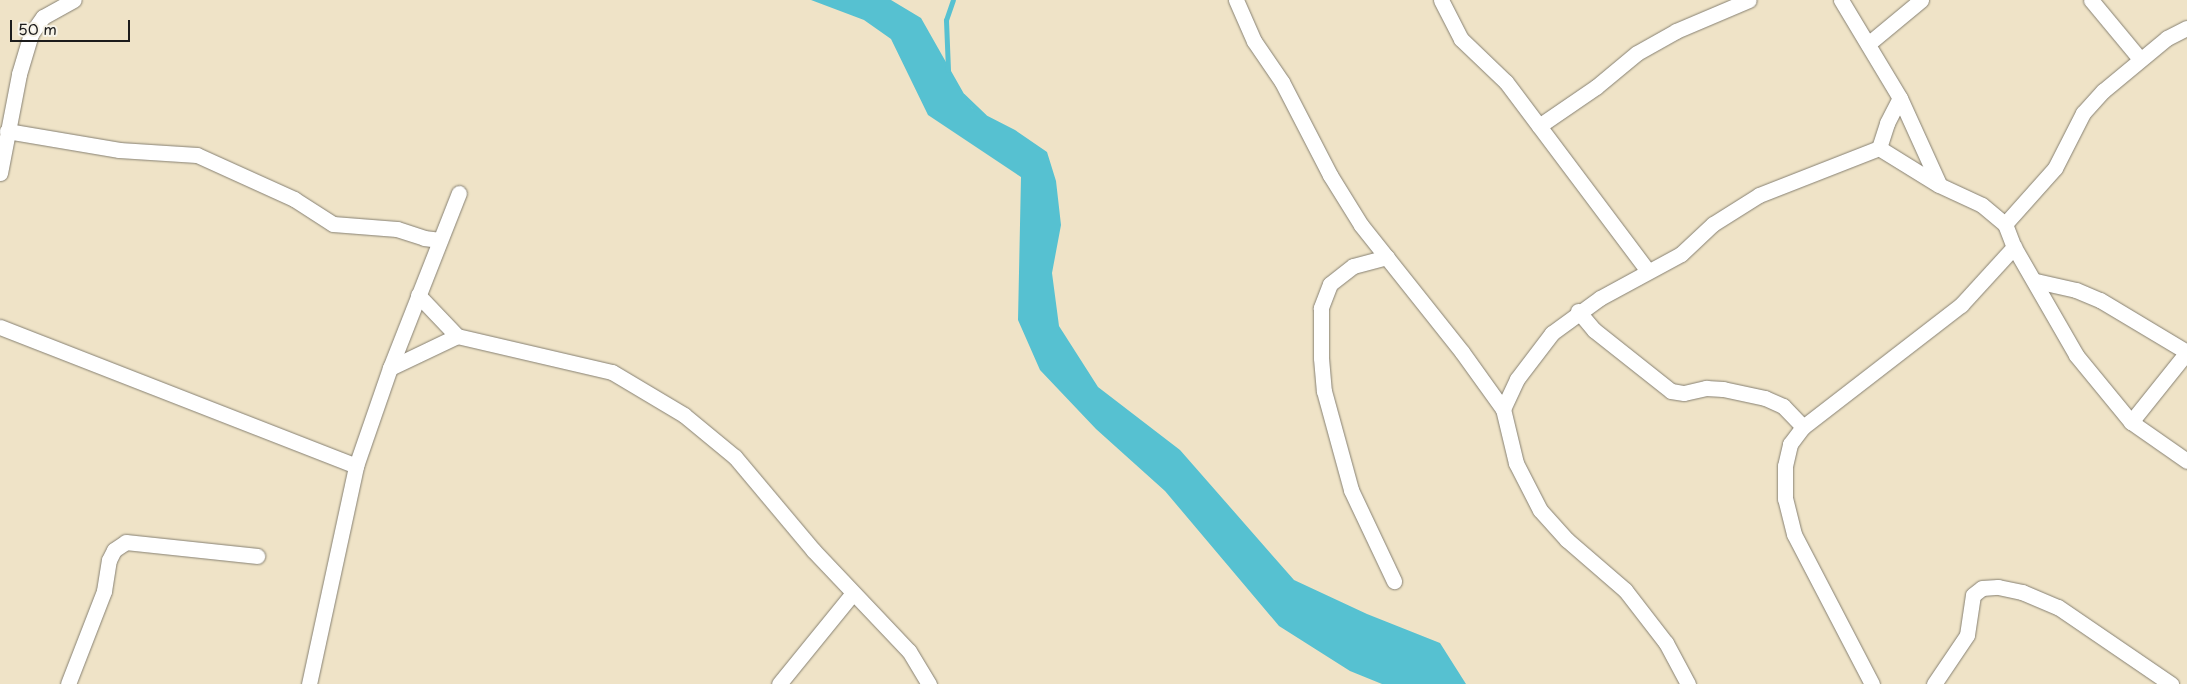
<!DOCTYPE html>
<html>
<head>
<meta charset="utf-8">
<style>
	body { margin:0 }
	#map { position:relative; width:2187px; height:684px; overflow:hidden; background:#efe3c7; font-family:"Playpen Sans",sans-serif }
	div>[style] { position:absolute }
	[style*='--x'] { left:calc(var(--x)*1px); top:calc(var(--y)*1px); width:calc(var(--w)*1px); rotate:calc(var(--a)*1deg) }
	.water>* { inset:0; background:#56c1d1 }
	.stream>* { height:5px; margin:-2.5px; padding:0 2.5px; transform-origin:2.5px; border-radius:2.5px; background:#56c1d1 }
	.roads { filter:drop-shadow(0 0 1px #868072) drop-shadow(0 0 1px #868072) }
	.minor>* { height:15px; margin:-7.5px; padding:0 7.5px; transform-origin:7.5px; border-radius:7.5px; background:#fff }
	span { translate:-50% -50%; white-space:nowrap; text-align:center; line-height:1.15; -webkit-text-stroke:4px #f7f3e8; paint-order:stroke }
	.scale { position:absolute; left:10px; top:20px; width:120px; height:22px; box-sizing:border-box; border:2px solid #1c1c1c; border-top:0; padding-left:6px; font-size:15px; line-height:18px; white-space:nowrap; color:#1c1c1c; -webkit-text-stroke:4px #f7f3e8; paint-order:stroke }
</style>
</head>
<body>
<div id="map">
	<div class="water">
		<div style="clip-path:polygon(811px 0,891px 0,921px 18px,972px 108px,1015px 130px,1047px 152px,1056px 181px,1061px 225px,1052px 273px,1059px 326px,1098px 387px,1180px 450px,1294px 580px,1367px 614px,1440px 643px,1466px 684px,1382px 684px,1350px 671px,1279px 626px,1165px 491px,1096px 429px,1040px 370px,1018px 320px,1021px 177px,928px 115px,891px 39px,864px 20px)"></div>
	</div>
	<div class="stream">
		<div style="--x:948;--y:70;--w:50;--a:-92.3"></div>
		<div style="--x:946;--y:20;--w:21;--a:-71"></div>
		<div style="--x:963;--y:96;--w:29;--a:44"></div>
	</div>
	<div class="roads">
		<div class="minor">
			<div style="--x:1236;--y:0;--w:45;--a:66.3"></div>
			<div style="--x:1254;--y:41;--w:50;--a:55.7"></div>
			<div style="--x:1282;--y:82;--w:105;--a:62.7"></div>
			<div style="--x:1330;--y:175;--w:59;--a:58.2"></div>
			<div style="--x:1361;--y:225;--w:162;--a:51.5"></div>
			<div style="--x:1462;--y:352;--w:70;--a:54.3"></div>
			<div style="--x:1441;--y:0;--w:44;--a:62.9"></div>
			<div style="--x:1461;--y:39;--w:62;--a:43.7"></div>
			<div style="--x:1506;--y:82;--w:236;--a:53.1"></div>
			<div style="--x:1841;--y:0;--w:114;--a:59"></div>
			<div style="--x:1900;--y:98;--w:94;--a:65.6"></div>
			<div style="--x:2091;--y:0;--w:77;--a:50.3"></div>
			<div style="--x:1868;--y:44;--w:69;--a:-39.7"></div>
			<div style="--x:1539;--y:126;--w:69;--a:-34.4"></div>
			<div style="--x:1596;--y:87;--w:53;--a:-39.7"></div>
			<div style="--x:1637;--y:53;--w:45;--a:-29.4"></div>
			<div style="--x:1676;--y:31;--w:79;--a:-23"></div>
			<div style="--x:7;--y:131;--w:114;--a:9.6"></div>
			<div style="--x:119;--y:150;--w:78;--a:3.7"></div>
			<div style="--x:197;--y:155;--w:107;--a:24.4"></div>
			<div style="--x:294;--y:199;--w:46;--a:32.7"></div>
			<div style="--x:333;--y:224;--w:64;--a:4.5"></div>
			<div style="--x:397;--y:229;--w:28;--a:18"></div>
			<div style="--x:424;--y:238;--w:16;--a:7"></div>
			<div style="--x:1879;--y:148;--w:26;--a:-72"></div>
			<div style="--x:1887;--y:123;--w:28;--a:-63"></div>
			<div style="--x:0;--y:173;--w:101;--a:-79.1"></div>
			<div style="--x:19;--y:74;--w:42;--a:-73.3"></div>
			<div style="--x:31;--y:34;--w:21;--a:-55"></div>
			<div style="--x:43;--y:17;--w:35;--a:-29"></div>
			<div style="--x:2005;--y:224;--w:75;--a:-48.2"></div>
			<div style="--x:2055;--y:168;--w:62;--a:-63"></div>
			<div style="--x:2083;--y:113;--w:30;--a:-48"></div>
			<div style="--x:2103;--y:91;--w:83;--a:-39.6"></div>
			<div style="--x:2167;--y:38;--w:22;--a:-27"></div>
			<div style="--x:1387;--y:257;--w:35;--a:165"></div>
			<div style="--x:1353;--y:266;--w:29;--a:142"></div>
			<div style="--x:1330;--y:284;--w:26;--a:111"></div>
			<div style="--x:1321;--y:308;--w:50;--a:90"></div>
			<div style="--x:1321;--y:358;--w:33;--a:85"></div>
			<div style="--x:1324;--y:391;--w:103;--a:74.7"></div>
			<div style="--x:1351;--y:490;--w:101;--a:64.7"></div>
			<div style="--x:2036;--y:281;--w:41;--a:12.7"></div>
			<div style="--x:2076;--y:290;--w:26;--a:23"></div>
			<div style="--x:2100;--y:300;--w:101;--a:30.9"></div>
			<div style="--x:418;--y:295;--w:57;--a:46.4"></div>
			<div style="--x:457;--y:336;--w:159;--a:13.1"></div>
			<div style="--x:612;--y:372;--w:84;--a:30.8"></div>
			<div style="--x:684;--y:415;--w:66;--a:39.5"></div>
			<div style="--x:735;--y:457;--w:121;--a:50"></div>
			<div style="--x:813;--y:550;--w:139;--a:46.5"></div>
			<div style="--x:909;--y:651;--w:39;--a:59"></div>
			<div style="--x:1578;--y:311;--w:25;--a:50"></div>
			<div style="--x:1594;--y:330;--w:98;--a:38.4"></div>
			<div style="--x:1671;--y:391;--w:13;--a:9"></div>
			<div style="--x:1684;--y:393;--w:23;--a:-13"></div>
			<div style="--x:1706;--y:388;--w:17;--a:3"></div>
			<div style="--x:1723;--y:389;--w:43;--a:12.1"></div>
			<div style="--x:1765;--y:398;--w:20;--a:24"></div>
			<div style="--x:1783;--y:406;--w:29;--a:46"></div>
			<div style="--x:0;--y:327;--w:382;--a:21.3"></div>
			<div style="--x:390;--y:368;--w:74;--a:-25.5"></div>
			<div style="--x:2131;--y:422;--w:90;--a:-51.3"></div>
			<div style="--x:68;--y:684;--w:100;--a:-68.8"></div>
			<div style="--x:104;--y:591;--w:31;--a:-81"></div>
			<div style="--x:109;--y:560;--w:11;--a:-63"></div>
			<div style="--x:114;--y:550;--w:14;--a:-34"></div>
			<div style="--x:126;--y:542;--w:132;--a:6.1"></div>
			<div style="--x:309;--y:684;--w:223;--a:-77.8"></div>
			<div style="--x:356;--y:466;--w:104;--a:-70.9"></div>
			<div style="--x:390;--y:368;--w:188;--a:-68.5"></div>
			<div style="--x:779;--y:684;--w:117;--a:-50.9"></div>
			<div style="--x:1688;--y:684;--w:47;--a:-118.2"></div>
			<div style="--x:1666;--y:643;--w:67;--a:-127.7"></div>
			<div style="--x:1625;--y:590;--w:77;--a:-139.2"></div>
			<div style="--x:1567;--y:540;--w:40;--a:-132"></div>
			<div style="--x:1540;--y:510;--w:53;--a:-117.1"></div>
			<div style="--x:1516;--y:463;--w:56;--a:-103.5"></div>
			<div style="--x:1503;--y:409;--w:33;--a:-65"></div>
			<div style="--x:1517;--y:379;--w:58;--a:-52.7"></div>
			<div style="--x:1552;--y:333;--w:59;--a:-36.1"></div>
			<div style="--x:1600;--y:298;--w:92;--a:-28.5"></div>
			<div style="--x:1681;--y:254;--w:44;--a:-43.2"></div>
			<div style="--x:1713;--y:224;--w:54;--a:-32.2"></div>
			<div style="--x:1759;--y:195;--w:129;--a:-21.4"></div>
			<div style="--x:1879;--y:148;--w:70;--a:31.7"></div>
			<div style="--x:1939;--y:185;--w:47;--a:24.9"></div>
			<div style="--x:1982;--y:205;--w:30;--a:40"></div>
			<div style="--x:2005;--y:224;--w:25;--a:69"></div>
			<div style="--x:2014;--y:247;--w:125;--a:60.1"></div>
			<div style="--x:2076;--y:355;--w:87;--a:50.6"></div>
			<div style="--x:2131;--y:422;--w:68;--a:34.9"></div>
			<div style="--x:1872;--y:684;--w:169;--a:-117.5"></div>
			<div style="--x:1794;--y:534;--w:36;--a:-104"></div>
			<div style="--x:1785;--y:499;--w:33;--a:-90"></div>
			<div style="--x:1785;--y:466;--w:23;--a:-77"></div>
			<div style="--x:1790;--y:444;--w:21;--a:-53"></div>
			<div style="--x:1803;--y:427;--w:200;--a:-37.7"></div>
			<div style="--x:1961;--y:305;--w:79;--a:-47.6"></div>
			<div style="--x:1934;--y:684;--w:59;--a:-56"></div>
			<div style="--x:1967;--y:635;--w:40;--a:-81.5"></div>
			<div style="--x:1973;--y:595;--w:11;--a:-38"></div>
			<div style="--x:1982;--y:588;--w:16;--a:-4"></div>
			<div style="--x:1998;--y:587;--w:25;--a:12"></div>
			<div style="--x:2022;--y:592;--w:39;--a:23"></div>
			<div style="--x:2058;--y:607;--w:137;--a:34.3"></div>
		</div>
	</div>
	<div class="scale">50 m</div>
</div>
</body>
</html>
